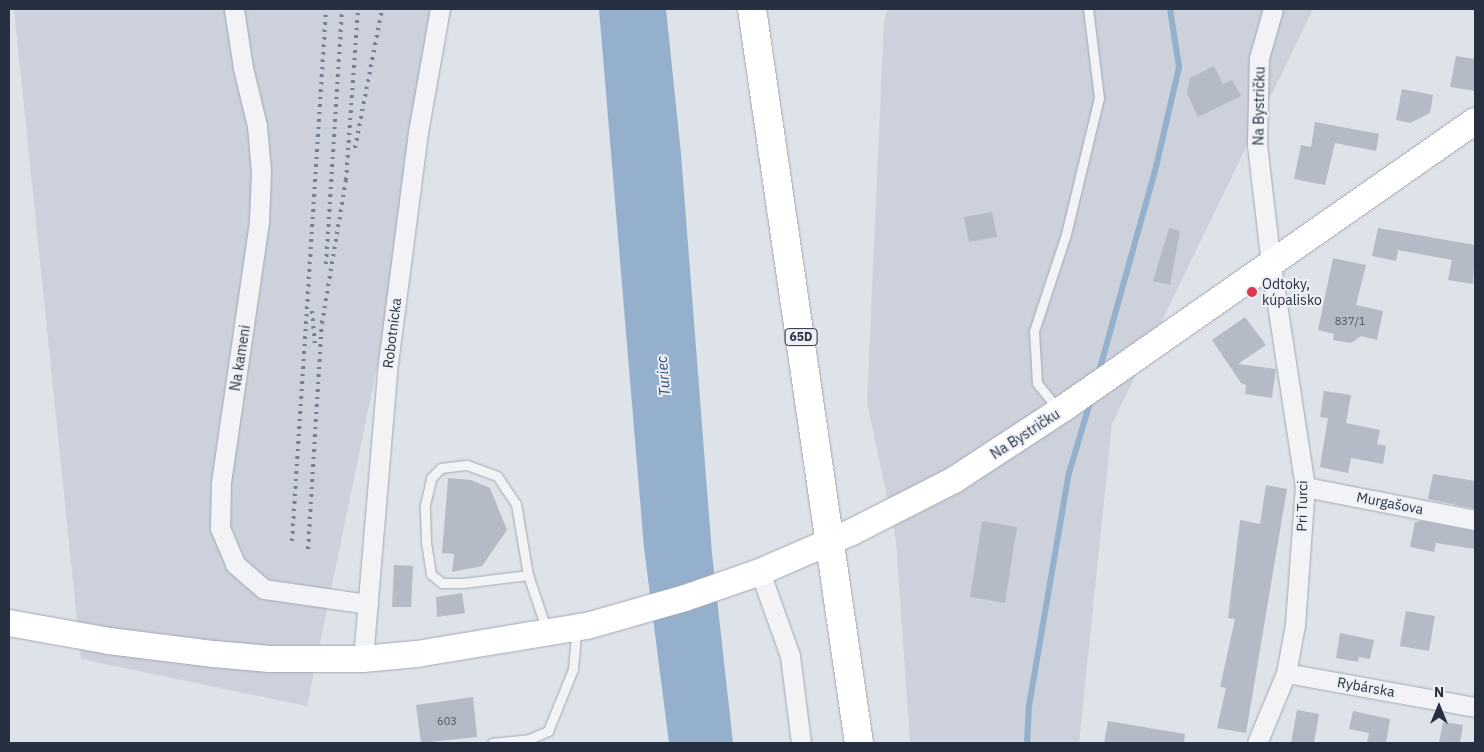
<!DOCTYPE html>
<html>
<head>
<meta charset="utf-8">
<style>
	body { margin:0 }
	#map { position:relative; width:1484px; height:752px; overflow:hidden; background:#dee2e9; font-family:"IBM Plex Sans",sans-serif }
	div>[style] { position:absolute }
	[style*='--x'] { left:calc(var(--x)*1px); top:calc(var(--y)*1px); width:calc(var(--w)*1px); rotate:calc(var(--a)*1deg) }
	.built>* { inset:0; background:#ccd1db }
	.water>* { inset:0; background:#95b0cc }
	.stream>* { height:6px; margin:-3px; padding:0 3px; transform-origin:3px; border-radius:3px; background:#95b0cc }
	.building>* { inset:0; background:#b5bbc6 }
	.roads { filter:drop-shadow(0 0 1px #a3a9b3) drop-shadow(0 0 1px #a3a9b3) }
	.lane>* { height:9px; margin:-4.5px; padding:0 4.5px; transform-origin:4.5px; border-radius:4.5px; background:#f1f3f7 }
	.street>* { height:19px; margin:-9.5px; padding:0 9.5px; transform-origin:9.5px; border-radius:9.5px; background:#f1f3f7 }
	.secondary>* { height:26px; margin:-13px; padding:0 13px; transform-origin:13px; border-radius:13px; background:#fff }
	.primary>* { height:28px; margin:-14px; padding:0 14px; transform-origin:14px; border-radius:14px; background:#fff }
	.rail>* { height:4px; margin-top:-2px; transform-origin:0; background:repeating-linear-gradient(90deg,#768194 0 2.5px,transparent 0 7.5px) }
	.dots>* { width:14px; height:14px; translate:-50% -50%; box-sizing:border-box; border:2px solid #edf1f6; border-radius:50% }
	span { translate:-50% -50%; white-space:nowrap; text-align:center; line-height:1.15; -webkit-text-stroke:4px #edf1f6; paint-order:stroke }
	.number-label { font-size:11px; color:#4a5362 }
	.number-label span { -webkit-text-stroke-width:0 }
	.shield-label span { padding:1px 4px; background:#edf1f6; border:1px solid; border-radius:4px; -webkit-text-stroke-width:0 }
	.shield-label { font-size:12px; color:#263041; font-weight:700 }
	.street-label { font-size:14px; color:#263041 }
	.poi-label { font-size:14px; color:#263041 }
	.left { translate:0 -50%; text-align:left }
	.water-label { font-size:15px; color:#2c4e78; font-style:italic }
	.frame { position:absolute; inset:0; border:10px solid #263041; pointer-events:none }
	.north { position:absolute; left:1414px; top:682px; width:50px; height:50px; -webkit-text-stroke:4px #edf1f6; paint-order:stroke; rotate:0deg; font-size:14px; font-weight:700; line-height:20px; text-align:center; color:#263041 }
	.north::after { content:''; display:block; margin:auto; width:18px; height:22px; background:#263041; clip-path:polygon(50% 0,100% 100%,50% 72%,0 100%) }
</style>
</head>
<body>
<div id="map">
	<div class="built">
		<div style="clip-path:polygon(14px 9px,451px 9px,307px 706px,81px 659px)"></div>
		<div style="clip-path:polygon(888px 9px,1313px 9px,1112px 424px,1079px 743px,910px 743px,896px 540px,867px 402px,884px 21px)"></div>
	</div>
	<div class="water">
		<div style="clip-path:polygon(599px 9px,666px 9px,681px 154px,712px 554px,733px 743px,669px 743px,644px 548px)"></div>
	</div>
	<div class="stream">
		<div style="--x:1098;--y:375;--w:216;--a:-74.4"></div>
		<div style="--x:1156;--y:167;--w:103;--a:-77"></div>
		<div style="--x:1179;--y:67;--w:59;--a:-98.8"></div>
		<div style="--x:1027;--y:743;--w:37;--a:-87"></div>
		<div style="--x:1029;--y:706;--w:236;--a:-80.3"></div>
		<div style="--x:1069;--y:473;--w:77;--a:-73.4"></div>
	</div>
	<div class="building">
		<div style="clip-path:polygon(1456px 56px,1475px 59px,1475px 91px,1450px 87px)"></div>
		<div style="clip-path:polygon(1214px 66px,1223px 84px,1232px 80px,1241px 96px,1198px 117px,1187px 93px,1190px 78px)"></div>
		<div style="clip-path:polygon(1402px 89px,1433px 95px,1430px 113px,1410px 123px,1396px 120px)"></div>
		<div style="clip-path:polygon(1315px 122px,1379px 134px,1376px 151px,1335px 143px,1325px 185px,1294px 179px,1301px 145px,1311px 147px)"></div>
		<div style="clip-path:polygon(992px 212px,997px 237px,969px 242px,964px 217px)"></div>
		<div style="clip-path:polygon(1169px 228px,1180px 231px,1170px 285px,1153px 281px)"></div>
		<div style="clip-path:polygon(1378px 228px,1475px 245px,1473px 284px,1448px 280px,1452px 260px,1398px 250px,1396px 261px,1372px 256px)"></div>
		<div style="clip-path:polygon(1333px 258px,1366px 265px,1356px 305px,1383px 311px,1377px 340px,1361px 336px,1351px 343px,1333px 340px,1334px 334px,1318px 330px)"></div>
		<div style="clip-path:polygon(1245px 317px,1266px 345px,1238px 364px,1276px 369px,1272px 398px,1245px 394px,1246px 385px,1241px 383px,1212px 340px)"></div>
		<div style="clip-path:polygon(1324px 391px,1351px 395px,1346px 423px,1380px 430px,1377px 444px,1386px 446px,1383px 464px,1351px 458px,1348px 473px,1320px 467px,1328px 418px,1320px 417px)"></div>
		<div style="clip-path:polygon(1433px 474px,1475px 481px,1475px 509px,1428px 499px)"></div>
		<div style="clip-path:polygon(448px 478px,471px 480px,490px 488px,507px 530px,482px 566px,452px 572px,454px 554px,442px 553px)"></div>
		<div style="clip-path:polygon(1266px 485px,1287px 489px,1246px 733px,1217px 728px,1226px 688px,1220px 687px,1235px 619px,1228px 618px,1240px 520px,1260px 524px)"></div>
		<div style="clip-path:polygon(982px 521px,1017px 527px,1005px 603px,970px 597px)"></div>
		<div style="clip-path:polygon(1423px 521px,1475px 531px,1475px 549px,1436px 543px,1434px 552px,1410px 547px,1415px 522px)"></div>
		<div style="clip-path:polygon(394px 565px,413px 566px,411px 607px,392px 607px)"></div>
		<div style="clip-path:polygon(462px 593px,465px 613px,437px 617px,436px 597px)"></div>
		<div style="clip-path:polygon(1406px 611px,1435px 616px,1429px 651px,1400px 646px)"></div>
		<div style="clip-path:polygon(1340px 633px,1374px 640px,1370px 659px,1359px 657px,1358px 662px,1336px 658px)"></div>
		<div style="clip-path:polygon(473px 697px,477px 737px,421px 743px,416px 705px)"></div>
		<div style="clip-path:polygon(1297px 710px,1319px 714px,1314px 743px,1291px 743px)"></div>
		<div style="clip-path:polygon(1353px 711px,1390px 719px,1386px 743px,1367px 743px,1369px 733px,1349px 729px)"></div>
		<div style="clip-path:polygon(1108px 721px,1185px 734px,1184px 743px,1104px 743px)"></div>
		<div style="clip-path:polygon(1443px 722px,1463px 725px,1460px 743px,1439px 743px)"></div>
	</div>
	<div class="roads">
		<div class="lane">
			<div style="--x:1058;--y:409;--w:33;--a:-129"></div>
			<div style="--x:1037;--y:383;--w:52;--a:-93.3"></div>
			<div style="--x:1034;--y:331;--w:102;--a:-71.7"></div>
			<div style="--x:1066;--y:234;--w:140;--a:-76.4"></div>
			<div style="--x:1099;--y:98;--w:90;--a:-97"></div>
			<div style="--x:528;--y:575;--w:65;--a:173"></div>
			<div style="--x:463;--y:583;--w:21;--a:180"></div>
			<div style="--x:442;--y:583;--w:14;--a:-141"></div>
			<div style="--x:431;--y:574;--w:33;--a:-99"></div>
			<div style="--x:426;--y:541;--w:36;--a:-92"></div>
			<div style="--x:425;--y:505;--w:28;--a:-77"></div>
			<div style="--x:431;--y:478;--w:14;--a:-45"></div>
			<div style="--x:441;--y:468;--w:26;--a:-7"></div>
			<div style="--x:467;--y:465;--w:32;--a:20"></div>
			<div style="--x:497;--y:476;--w:34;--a:56"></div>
			<div style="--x:516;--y:504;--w:72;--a:80.4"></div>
			<div style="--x:528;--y:575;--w:59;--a:71.3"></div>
			<div style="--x:492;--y:743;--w:37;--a:-6"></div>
			<div style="--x:529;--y:739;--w:21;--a:-23"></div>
			<div style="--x:548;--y:731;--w:67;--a:-68"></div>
			<div style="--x:573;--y:669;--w:38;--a:-85"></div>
		</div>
		<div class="street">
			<div style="--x:234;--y:9;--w:60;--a:81.3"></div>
			<div style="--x:243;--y:68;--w:60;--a:76.4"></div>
			<div style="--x:257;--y:126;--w:46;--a:85"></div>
			<div style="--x:261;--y:172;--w:50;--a:92.3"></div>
			<div style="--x:259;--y:222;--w:265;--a:98.3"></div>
			<div style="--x:221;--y:484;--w:44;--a:91.3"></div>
			<div style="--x:220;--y:528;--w:39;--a:67"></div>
			<div style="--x:235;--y:564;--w:38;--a:41"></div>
			<div style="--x:264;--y:589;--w:105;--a:8.2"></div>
			<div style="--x:1305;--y:487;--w:173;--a:11"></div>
			<div style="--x:760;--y:572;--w:89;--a:70.3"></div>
			<div style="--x:790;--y:656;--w:88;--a:82.8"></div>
			<div style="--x:363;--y:659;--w:297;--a:-85.2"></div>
			<div style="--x:388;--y:363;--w:233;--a:-82.6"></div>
			<div style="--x:418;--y:132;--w:125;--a:-79.9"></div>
			<div style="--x:1286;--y:673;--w:192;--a:10.2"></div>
			<div style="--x:1257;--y:743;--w:76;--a:-67.5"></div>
			<div style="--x:1286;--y:673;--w:49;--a:-79.4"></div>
			<div style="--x:1295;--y:625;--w:138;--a:-85.9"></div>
			<div style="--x:1305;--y:487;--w:226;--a:-98.7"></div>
			<div style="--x:1271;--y:264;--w:121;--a:-96.7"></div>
			<div style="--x:1257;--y:144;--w:86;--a:-88.7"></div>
			<div style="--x:1259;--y:58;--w:51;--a:-74.1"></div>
		</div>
		<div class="secondary">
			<div style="--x:9;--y:623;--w:102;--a:10.2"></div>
			<div style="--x:109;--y:641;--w:106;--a:7.1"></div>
			<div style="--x:214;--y:654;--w:56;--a:5.1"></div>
			<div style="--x:270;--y:659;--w:93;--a:0"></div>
			<div style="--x:363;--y:659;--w:54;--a:-5.3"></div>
			<div style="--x:417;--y:654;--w:172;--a:-9.4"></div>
			<div style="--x:587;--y:626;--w:102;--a:-15.9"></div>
			<div style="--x:685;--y:598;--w:79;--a:-19.1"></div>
			<div style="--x:760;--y:572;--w:100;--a:-23.5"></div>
			<div style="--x:852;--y:532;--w:114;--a:-27"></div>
			<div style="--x:954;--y:480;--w:131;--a:-33.2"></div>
			<div style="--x:1064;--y:408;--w:501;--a:-34.93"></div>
		</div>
		<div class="primary">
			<div style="--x:752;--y:9;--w:742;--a:81.71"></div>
		</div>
	</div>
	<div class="rail">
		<div style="--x:355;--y:148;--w:142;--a:-79"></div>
		<div style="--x:326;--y:264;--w:256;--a:-86.4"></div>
		<div style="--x:312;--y:311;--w:35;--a:85"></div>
		<div style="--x:292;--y:541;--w:533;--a:-86.34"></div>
		<div style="--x:308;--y:549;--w:226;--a:-86.5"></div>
		<div style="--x:322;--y:323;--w:145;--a:-80.5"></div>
		<div style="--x:346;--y:180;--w:171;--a:-86"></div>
	</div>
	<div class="dots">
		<div style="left:1252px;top:292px;background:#d93750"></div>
	</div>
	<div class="number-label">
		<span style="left:1350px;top:321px">837/1</span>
		<span style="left:447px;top:721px">603</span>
	</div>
	<div class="shield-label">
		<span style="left:801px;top:337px">65D</span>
	</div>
	<div class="street-label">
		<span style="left:1259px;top:106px;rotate:-89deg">Na Bystričku</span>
		<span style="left:392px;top:333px;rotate:-83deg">Robotnícka</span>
		<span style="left:240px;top:358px;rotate:-81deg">Na kameni</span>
		<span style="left:1025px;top:434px;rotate:-33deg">Na Bystričku</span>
		<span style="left:1390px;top:503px;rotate:11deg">Murgašova</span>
		<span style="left:1302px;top:506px;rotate:-89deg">Pri Turci</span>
		<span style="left:1366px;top:687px;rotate:10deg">Rybárska</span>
	</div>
	<div class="poi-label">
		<span class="left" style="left:1262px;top:292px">Odtoky,<br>kúpalisko</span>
	</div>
	<div class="water-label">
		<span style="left:663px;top:376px;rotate:-95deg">Turiec</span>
	</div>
	<div class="frame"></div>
	<div class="north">N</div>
</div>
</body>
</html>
